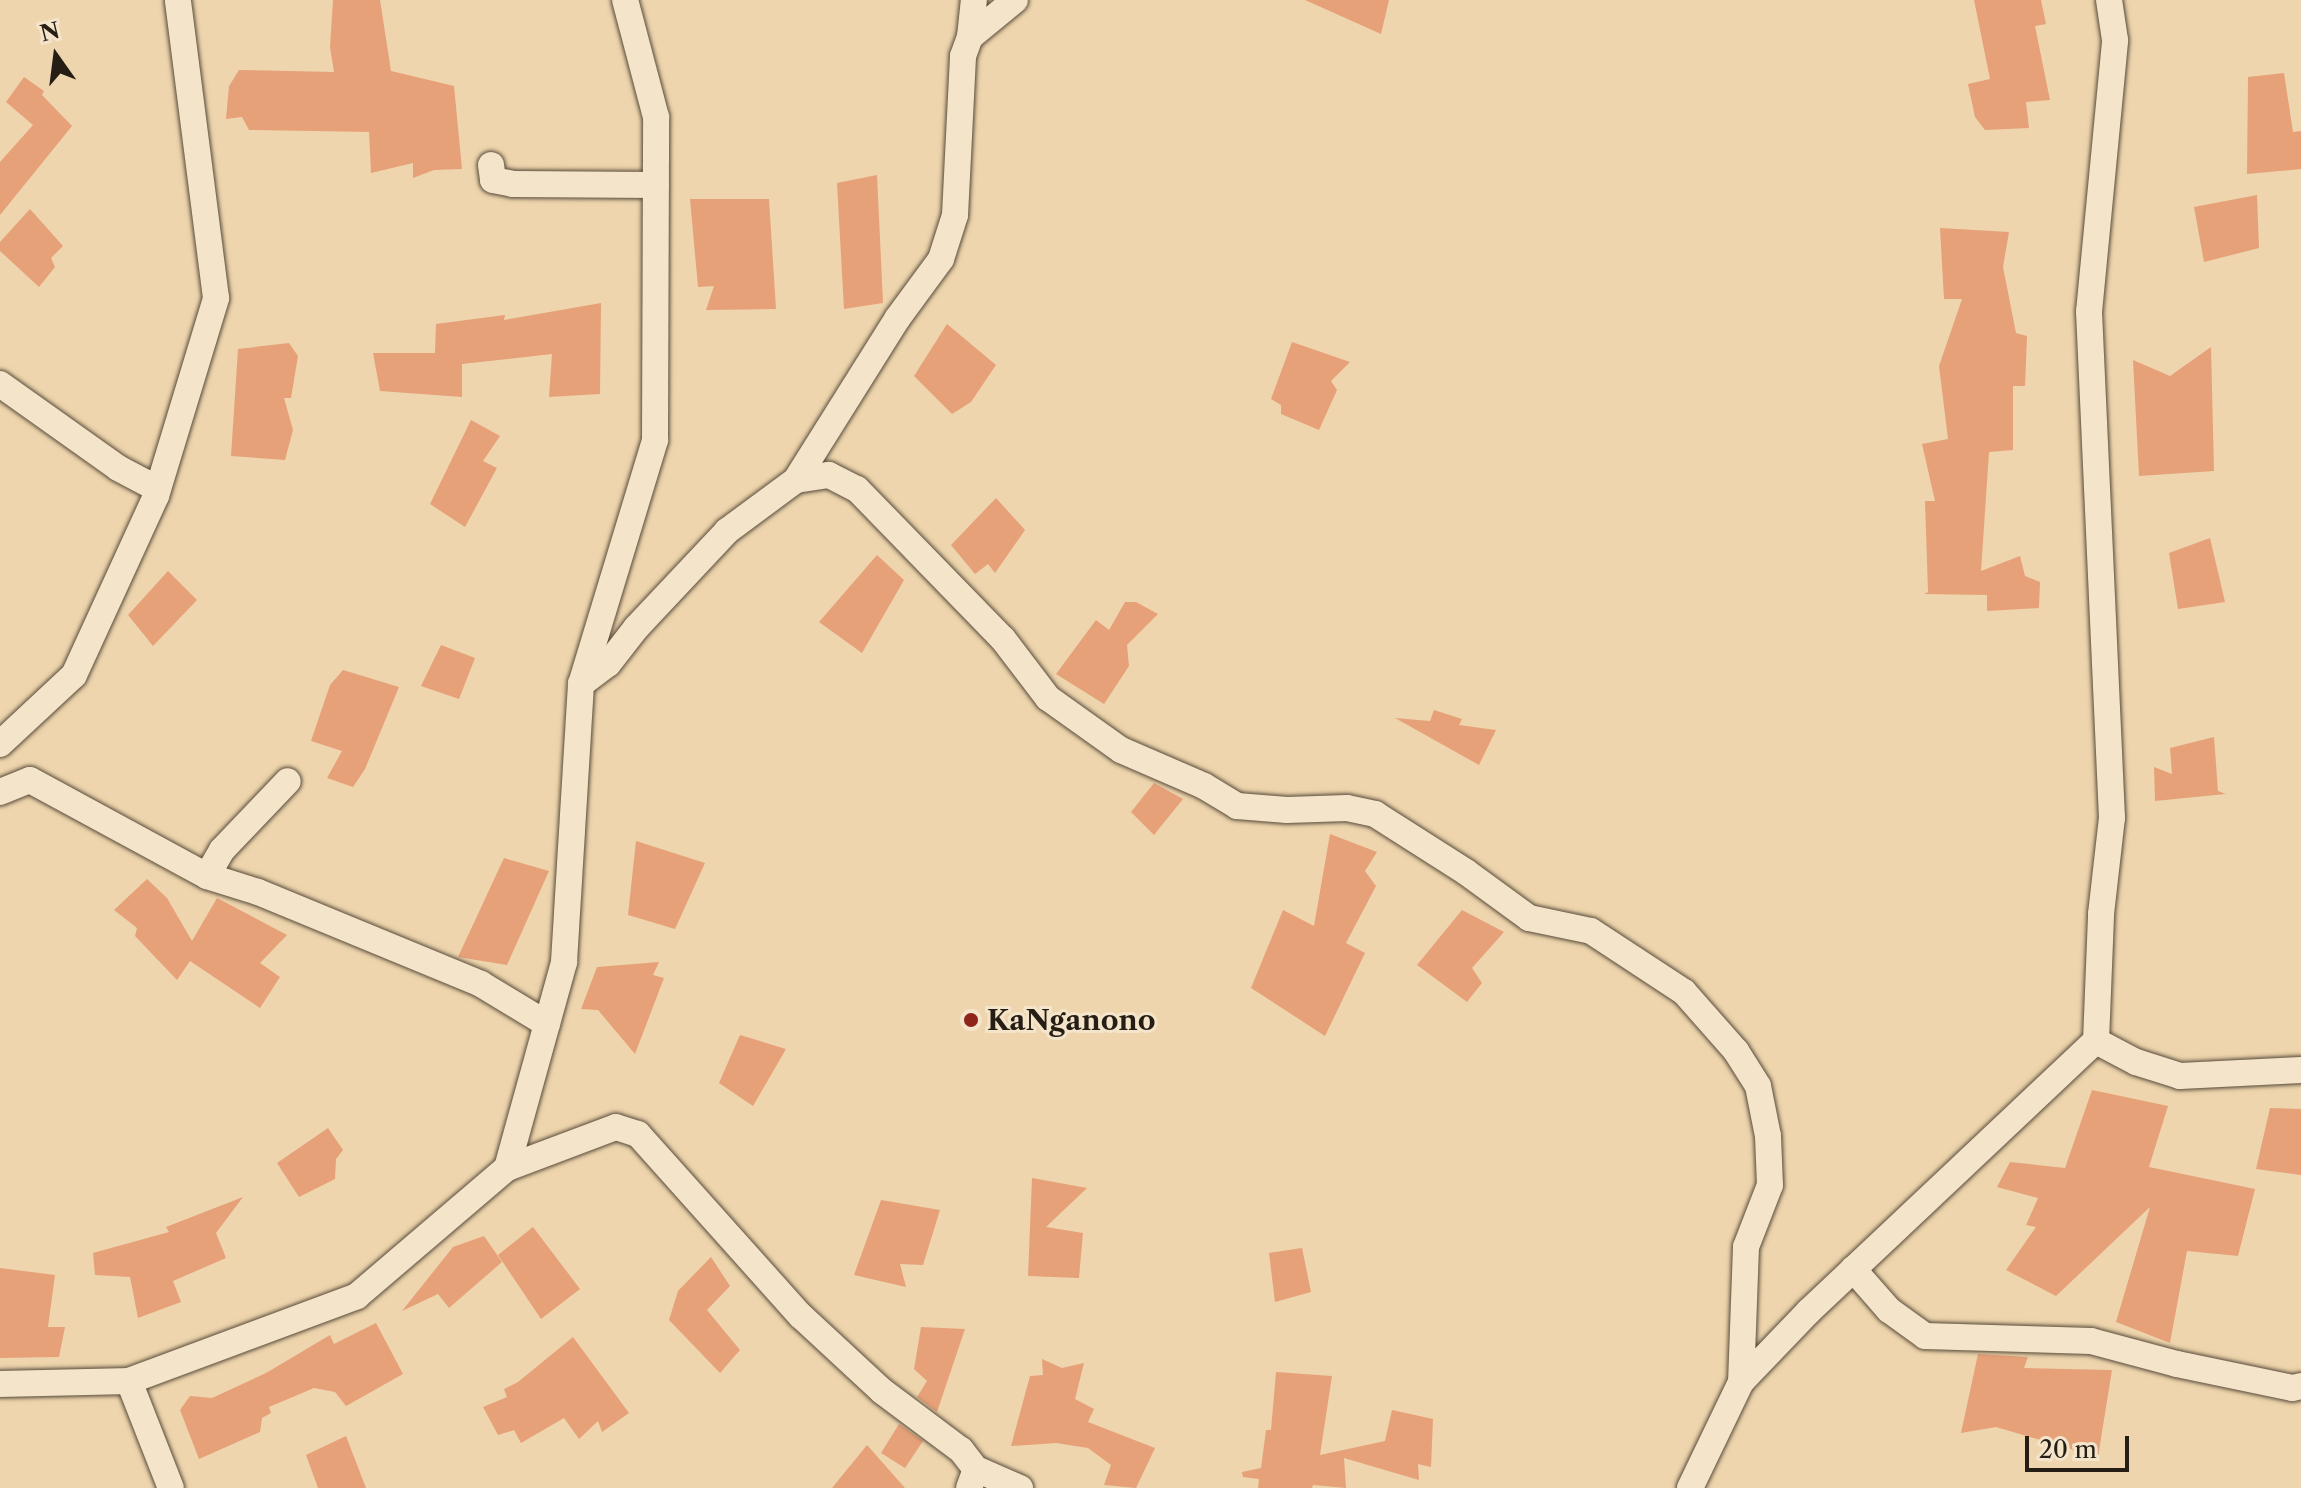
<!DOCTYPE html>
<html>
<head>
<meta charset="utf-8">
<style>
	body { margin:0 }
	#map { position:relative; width:2301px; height:1488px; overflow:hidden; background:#eed5ad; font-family:"Libre Caslon Text",serif }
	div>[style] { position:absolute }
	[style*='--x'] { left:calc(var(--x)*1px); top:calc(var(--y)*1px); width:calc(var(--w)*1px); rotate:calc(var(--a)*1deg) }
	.building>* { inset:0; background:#e6a179 }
	.roads { filter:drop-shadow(0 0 2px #584b3b) drop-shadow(0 0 2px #584b3b) }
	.minor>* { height:26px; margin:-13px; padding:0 13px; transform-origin:13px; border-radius:13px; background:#f4e4ca }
	.dots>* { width:22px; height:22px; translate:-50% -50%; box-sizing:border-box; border:4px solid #f4e4ca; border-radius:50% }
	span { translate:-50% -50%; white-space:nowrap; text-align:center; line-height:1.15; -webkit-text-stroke:6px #f4e4ca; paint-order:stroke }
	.poi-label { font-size:28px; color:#261d15; font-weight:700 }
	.left { translate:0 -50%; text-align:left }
	.north { position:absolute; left:16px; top:16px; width:80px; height:80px; -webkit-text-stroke:6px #f4e4ca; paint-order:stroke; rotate:346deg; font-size:22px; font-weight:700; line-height:32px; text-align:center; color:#261d15 }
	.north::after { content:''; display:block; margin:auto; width:28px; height:36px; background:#261d15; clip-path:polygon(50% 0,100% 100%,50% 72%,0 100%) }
	.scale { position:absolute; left:2025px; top:1436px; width:104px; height:36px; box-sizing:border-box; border:4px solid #261d15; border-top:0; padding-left:10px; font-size:24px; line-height:28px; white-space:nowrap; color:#261d15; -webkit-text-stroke:6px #f4e4ca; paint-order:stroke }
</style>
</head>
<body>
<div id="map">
	<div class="building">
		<div style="clip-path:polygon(333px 0,380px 0,391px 71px,454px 86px,462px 169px,434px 170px,413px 178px,413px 163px,371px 173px,369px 132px,249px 130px,242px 117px,226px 119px,229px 86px,239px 70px,334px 72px,330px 47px)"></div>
		<div style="clip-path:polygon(1305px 0,1389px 0,1381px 34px)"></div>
		<div style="clip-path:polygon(1974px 0,2041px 0,2046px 24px,2035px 26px,2050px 100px,2026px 102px,2029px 128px,1985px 130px,1975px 117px,1968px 84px,1990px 79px)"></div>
		<div style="clip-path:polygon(2284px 73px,2293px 132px,2301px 131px,2301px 169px,2247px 174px,2248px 77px)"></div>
		<div style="clip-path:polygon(24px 77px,44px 91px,42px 95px,72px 126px,0 215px,0 162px,33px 125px,6px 102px)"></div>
		<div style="clip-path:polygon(877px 175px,883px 303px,844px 309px,837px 183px)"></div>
		<div style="clip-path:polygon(2257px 195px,2259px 248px,2204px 262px,2194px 207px)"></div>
		<div style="clip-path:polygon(690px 199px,769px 199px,776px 309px,706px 310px,714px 286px,698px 287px)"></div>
		<div style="clip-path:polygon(30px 209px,63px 246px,51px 258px,55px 267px,39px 287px,0 251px,0 242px)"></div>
		<div style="clip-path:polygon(1940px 228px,2009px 232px,2003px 267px,2016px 333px,2027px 336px,2025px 386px,2013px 386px,2013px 450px,1989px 452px,1981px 571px,2020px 556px,2025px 576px,2040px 582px,2039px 608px,1987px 611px,1987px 595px,1924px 594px,1928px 592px,1925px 501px,1935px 501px,1922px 444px,1948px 439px,1939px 366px,1962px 299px,1944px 299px)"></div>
		<div style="clip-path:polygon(601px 303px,600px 394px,549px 397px,552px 354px,462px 364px,462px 397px,380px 391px,373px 353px,435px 353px,436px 324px,505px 315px,504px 320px)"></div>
		<div style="clip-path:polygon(947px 324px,996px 365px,971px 402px,952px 414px,914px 376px)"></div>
		<div style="clip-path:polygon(1292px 342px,1350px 362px,1331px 381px,1337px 390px,1319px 430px,1281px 414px,1281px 405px,1271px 399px)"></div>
		<div style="clip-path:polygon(289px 343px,298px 356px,291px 398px,284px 398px,293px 430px,285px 460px,231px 456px,238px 349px)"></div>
		<div style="clip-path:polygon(2211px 347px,2214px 471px,2139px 476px,2133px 360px,2170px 376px)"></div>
		<div style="clip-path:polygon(471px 420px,500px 436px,483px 461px,497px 468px,465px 527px,430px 504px)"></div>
		<div style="clip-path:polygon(996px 498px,1025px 530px,995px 573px,988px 564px,975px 574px,951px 545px)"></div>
		<div style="clip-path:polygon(2210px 538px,2225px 602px,2178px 609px,2169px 553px)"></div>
		<div style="clip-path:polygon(877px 555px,904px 580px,862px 653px,819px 622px)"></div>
		<div style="clip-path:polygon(168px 571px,197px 600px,153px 646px,128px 615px)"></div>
		<div style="clip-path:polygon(1125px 602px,1136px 602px,1158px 614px,1127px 645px,1129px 666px,1104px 704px,1056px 674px,1096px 620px,1109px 630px)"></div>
		<div style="clip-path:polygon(441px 645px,475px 658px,459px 699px,421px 686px)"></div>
		<div style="clip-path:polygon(343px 670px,399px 687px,365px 769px,353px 787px,327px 778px,342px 751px,311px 741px,330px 685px)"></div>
		<div style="clip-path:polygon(1434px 710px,1462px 719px,1459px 725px,1496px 730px,1479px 765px,1395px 718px,1430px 721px)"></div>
		<div style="clip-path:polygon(2214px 737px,2218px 791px,2226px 794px,2155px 801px,2154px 767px,2172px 774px,2170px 748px)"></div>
		<div style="clip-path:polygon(1154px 783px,1183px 799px,1154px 835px,1131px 812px)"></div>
		<div style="clip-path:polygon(1330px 834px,1377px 852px,1365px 871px,1376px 886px,1346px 943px,1365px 953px,1325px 1036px,1251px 988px,1283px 910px,1314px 926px)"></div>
		<div style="clip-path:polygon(636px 841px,705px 863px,675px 929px,628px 915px)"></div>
		<div style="clip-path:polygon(504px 858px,549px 871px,507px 965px,458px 957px)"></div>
		<div style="clip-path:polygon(147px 879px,167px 898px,192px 941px,217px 898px,287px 935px,260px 963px,280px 977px,260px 1008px,190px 961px,177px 980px,135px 936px,137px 928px,114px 910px)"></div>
		<div style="clip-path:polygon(1462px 910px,1504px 932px,1472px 968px,1482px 983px,1467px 1002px,1417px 965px)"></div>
		<div style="clip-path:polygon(659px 962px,653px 975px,664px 978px,635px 1054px,598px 1010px,581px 1009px,597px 967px)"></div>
		<div style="clip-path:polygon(740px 1035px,786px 1049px,753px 1106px,719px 1083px)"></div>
		<div style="clip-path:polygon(2092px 1090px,2168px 1106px,2149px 1167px,2255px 1189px,2238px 1256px,2187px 1251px,2170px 1343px,2116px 1322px,2150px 1207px,2056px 1296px,2006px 1270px,2036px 1227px,2026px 1225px,2038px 1198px,1997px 1187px,2010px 1162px,2065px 1168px)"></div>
		<div style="clip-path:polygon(2270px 1108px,2301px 1109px,2301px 1175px,2256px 1169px)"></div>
		<div style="clip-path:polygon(328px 1128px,343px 1150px,336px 1159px,335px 1179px,299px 1197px,277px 1163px)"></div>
		<div style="clip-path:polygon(1032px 1178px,1087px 1188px,1046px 1227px,1083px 1233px,1079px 1278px,1028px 1276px)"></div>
		<div style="clip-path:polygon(243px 1197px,216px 1233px,226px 1258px,173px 1281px,181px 1302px,138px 1318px,130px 1277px,95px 1275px,93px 1253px,169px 1232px,166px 1227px)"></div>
		<div style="clip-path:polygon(881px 1200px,940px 1210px,923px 1265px,900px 1264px,906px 1287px,854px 1275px)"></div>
		<div style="clip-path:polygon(533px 1227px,580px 1289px,541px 1319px,498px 1255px)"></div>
		<div style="clip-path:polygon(484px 1236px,502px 1262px,449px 1308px,438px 1294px,402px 1311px,453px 1247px)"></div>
		<div style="clip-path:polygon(1302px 1248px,1311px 1292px,1275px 1302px,1269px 1253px)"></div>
		<div style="clip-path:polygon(711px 1257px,730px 1286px,707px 1310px,740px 1350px,720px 1373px,669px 1320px,678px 1291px)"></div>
		<div style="clip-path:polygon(0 1268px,55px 1275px,48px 1327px,65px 1327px,59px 1357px,0 1358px)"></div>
		<div style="clip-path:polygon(376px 1323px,403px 1374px,346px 1406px,335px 1392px,314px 1388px,269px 1407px,271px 1413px,262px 1418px,260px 1432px,199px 1459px,180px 1410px,190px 1396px,212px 1398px,266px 1373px,330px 1335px,334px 1344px)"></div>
		<div style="clip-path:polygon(921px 1327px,965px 1329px,937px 1412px,917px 1397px,927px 1381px,914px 1369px)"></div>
		<div style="clip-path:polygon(573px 1337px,629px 1413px,602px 1432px,598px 1421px,579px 1439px,564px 1418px,521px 1443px,514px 1430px,498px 1435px,483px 1407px,507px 1397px,504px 1389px,518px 1382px)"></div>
		<div style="clip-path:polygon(1978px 1354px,2028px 1357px,2024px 1368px,2112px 1370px,2098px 1457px,1996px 1427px,1961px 1433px)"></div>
		<div style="clip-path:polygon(1042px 1359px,1062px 1368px,1084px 1363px,1075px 1399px,1094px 1409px,1088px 1422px,1155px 1448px,1136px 1488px,1104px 1485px,1111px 1465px,1088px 1448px,1056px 1443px,1011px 1446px,1030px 1376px,1043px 1375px)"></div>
		<div style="clip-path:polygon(1276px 1372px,1332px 1376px,1320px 1455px,1385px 1441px,1392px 1410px,1433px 1419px,1431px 1467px,1418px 1464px,1419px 1480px,1344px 1458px,1346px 1488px,1313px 1485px,1312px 1488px,1258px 1488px,1259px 1479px,1243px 1477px,1242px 1472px,1261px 1468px,1266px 1430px,1271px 1430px)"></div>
		<div style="clip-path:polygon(899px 1424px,923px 1441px,905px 1468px,881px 1453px)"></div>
		<div style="clip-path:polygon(346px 1436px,366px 1488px,318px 1488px,306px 1455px)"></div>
		<div style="clip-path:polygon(867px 1445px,905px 1488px,832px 1488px)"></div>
	</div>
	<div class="roads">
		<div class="minor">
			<div style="--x:970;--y:37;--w:37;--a:-84"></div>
			<div style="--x:491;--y:165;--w:15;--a:82"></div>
			<div style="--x:493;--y:180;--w:20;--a:11"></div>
			<div style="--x:513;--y:184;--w:143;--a:0.4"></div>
			<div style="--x:0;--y:384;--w:145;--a:35.4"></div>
			<div style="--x:118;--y:468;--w:45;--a:27.7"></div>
			<div style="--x:796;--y:480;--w:33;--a:-9"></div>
			<div style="--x:829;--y:475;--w:31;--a:27"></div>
			<div style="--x:857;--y:489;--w:209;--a:45.8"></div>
			<div style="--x:1003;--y:639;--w:74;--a:52.7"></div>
			<div style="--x:1048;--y:698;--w:90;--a:35.5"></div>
			<div style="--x:1121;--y:750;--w:90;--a:23.4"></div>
			<div style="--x:1204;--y:786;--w:39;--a:31"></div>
			<div style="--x:1237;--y:806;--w:50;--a:4.6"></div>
			<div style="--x:1287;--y:810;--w:60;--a:-1.9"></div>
			<div style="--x:1347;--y:808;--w:29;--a:12"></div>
			<div style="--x:1375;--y:814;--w:108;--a:32.5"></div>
			<div style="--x:1466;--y:872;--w:78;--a:36.1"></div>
			<div style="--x:1529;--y:918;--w:63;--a:11.8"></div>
			<div style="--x:1591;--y:931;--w:111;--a:33.3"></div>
			<div style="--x:1684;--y:992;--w:79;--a:48.6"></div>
			<div style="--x:1736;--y:1051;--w:41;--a:57.8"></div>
			<div style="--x:1758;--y:1086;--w:51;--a:78.7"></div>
			<div style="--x:1768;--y:1136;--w:49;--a:87.7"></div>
			<div style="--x:1770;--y:1185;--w:66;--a:111.2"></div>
			<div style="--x:1746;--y:1247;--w:135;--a:92.1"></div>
			<div style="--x:581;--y:684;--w:34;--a:-37"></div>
			<div style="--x:608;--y:664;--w:46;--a:-52.1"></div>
			<div style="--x:636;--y:628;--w:133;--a:-46.8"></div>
			<div style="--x:727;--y:531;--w:86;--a:-36.5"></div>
			<div style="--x:796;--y:480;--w:190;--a:-57.9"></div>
			<div style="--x:897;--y:319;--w:74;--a:-53.7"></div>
			<div style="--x:941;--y:259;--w:46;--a:-72.3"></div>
			<div style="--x:955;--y:215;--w:159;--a:-87.1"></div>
			<div style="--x:963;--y:56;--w:20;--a:-70"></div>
			<div style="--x:970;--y:37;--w:58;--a:-39.4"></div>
			<div style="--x:0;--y:744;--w:101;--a:-43"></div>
			<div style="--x:74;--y:675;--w:197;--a:-65.4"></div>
			<div style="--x:156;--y:496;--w:207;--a:-73.1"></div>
			<div style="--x:216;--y:298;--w:300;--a:-97.3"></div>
			<div style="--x:0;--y:792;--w:32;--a:-22"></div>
			<div style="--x:30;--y:780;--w:201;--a:28.5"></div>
			<div style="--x:207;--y:876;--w:53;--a:17.4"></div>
			<div style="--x:258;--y:892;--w:241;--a:22.4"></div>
			<div style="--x:481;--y:984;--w:77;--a:31.2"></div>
			<div style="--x:207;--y:876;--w:30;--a:-60"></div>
			<div style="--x:222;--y:850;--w:95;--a:-46.3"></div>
			<div style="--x:2096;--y:1041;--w:45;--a:27.7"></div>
			<div style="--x:2136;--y:1062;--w:46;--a:17.7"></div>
			<div style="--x:2180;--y:1076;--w:121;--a:-2.8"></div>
			<div style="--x:507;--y:1168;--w:116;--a:-20.6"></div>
			<div style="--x:616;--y:1127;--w:23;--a:18"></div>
			<div style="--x:638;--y:1134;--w:244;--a:48.2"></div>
			<div style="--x:801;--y:1316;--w:110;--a:42.8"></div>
			<div style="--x:882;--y:1391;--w:99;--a:36.8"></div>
			<div style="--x:961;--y:1450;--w:24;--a:52"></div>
			<div style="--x:976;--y:1469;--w:20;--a:110"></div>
			<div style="--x:1853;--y:1269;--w:55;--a:48.7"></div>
			<div style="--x:1889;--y:1310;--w:44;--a:35.8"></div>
			<div style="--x:1925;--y:1336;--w:166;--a:1.7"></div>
			<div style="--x:2091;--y:1341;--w:89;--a:15"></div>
			<div style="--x:2177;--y:1364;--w:118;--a:11.7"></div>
			<div style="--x:2293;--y:1388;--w:8;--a:-14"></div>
			<div style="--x:129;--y:1381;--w:115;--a:68.6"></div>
			<div style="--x:0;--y:1384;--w:129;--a:-1.3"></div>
			<div style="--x:129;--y:1381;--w:243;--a:-20.4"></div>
			<div style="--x:357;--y:1296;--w:197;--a:-40.5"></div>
			<div style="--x:507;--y:1168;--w:214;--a:-74.5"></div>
			<div style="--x:564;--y:962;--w:279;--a:-86.5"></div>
			<div style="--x:581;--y:684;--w:255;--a:-73.1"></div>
			<div style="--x:655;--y:440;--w:323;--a:-89.8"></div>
			<div style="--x:656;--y:117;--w:121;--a:-104.8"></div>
			<div style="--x:976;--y:1469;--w:48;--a:23.4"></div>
			<div style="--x:1690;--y:1488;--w:118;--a:-64.3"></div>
			<div style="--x:1741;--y:1382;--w:98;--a:-46.2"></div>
			<div style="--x:1809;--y:1311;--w:394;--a:-43.3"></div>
			<div style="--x:2096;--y:1041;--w:127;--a:-87.7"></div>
			<div style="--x:2101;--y:914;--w:97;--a:-83.5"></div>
			<div style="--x:2112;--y:818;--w:507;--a:-92.6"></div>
			<div style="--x:2089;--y:312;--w:273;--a:-84.5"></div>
			<div style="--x:2115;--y:40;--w:40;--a:-98.5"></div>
		</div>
	</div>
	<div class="dots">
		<div style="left:971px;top:1020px;background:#8f2418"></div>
	</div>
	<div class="poi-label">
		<span class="left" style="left:987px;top:1020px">KaNganono</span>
	</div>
	<div class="north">N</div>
	<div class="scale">20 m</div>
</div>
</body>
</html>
